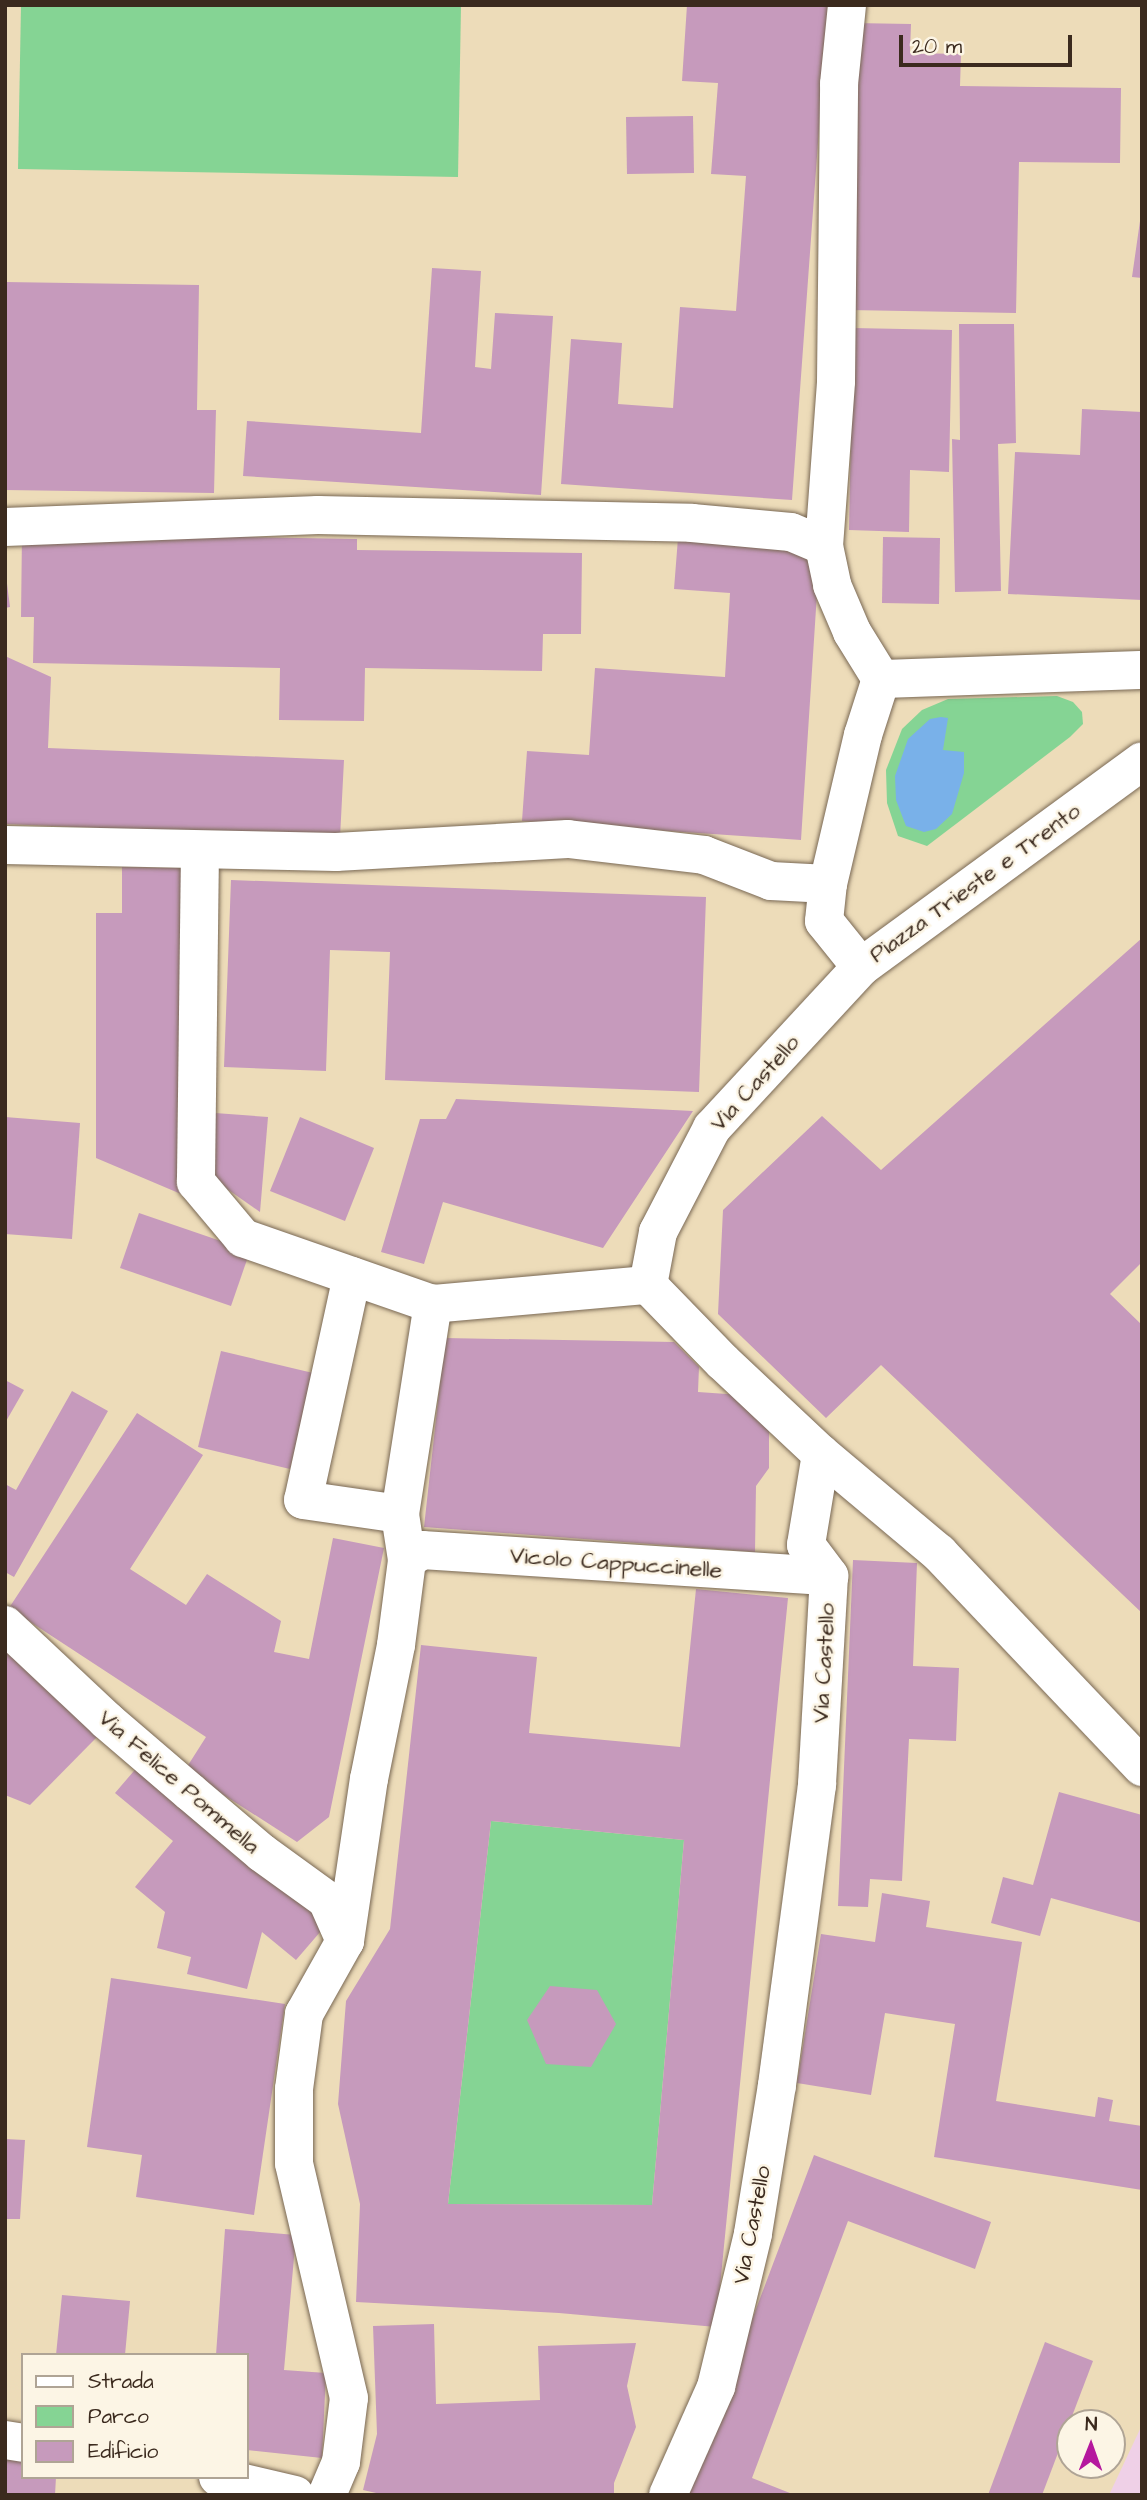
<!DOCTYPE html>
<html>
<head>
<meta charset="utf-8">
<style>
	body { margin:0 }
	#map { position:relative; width:1147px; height:2500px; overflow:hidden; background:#eddcb9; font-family:"Architects Daughter",sans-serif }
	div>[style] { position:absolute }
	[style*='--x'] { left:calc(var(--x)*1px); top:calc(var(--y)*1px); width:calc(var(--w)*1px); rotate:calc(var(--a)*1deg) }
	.built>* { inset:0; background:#efd0e7 }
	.green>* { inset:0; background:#85d494 }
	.water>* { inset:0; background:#79b1e9 }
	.building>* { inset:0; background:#c69abc }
	.roads { filter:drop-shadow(0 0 2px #796854) drop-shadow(0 0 2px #796854) }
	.minor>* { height:38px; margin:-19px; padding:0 19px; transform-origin:19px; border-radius:19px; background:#fff }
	span { translate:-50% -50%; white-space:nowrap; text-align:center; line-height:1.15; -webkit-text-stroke:5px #fcf5e5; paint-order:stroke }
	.street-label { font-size:23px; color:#3b2a1e }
	.frame { position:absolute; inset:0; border:7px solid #3b2a1e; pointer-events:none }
	.legend { position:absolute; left:21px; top:2353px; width:228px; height:126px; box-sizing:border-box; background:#fcf5e5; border:2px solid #afa495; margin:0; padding:9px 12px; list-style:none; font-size:21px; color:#3b2a1e }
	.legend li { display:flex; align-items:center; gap:14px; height:35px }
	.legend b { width:35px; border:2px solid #afa495 }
	.north { position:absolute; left:1056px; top:2409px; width:70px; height:70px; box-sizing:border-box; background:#fcf5e5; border:2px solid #afa495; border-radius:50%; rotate:1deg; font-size:19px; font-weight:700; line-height:28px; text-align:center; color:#3b2a1e }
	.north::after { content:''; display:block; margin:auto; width:24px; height:32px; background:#b5179e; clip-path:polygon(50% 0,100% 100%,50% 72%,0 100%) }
	.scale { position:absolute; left:899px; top:35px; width:173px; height:32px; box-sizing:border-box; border:4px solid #3b2a1e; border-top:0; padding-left:9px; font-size:21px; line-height:24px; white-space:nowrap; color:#3b2a1e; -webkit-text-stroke:5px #fcf5e5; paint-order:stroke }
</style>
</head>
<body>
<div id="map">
	<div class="built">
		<div style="clip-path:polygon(1142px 2425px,1142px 2495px,1109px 2495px)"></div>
	</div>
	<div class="green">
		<div style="clip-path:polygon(21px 5px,461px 5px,458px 177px,18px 169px)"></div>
		<div style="clip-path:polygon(1057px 696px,1073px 702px,1082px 712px,1083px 724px,1070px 737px,927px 846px,898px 836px,887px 803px,886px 770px,902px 729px,922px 710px,948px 699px)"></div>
		<div style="clip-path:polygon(491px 1821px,684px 1840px,652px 2205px,448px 2204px)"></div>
	</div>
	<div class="water">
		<div style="clip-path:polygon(941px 717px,948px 718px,943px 750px,964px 752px,964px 773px,952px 814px,936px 829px,924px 832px,906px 826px,896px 800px,895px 776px,908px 739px,930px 719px)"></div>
	</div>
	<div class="building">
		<div style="clip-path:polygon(687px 5px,828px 5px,792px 500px,561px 484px,571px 339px,622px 343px,618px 404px,673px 408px,680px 307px,736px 311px,746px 176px,711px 174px,718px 83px,682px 81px)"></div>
		<div style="clip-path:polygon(853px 23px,911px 24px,910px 53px,961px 54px,960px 86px,1121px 88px,1120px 163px,1019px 162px,1016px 313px,849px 310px)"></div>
		<div style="clip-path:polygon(693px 116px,694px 173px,627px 174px,626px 117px)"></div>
		<div style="clip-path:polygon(1140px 221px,1142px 221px,1142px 278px,1132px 277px)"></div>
		<div style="clip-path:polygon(432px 268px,481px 271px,475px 367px,491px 369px,495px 313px,553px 316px,541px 495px,243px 476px,247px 421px,421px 433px)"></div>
		<div style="clip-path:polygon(5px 282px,199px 285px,197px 410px,216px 410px,214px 493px,5px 490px)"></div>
		<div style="clip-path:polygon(959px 324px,1014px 324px,1016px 443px,998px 444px,1001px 591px,955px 592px,952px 439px,960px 440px)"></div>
		<div style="clip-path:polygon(853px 328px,952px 330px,949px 472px,910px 470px,909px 532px,849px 530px)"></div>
		<div style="clip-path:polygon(1082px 409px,1142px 412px,1142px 600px,1008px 594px,1015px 452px,1080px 455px)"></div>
		<div style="clip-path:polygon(22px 533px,357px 539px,357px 550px,582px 553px,581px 634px,543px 634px,542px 671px,365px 668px,364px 721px,279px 720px,280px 668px,33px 663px,34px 617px,21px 617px)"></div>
		<div style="clip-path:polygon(883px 537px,940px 538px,939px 604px,882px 603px)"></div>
		<div style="clip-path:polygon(678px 538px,820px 547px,801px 840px,522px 821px,527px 751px,589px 755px,595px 668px,725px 677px,730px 593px,674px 589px)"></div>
		<div style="clip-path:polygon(5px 568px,10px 607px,5px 608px)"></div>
		<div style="clip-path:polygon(5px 656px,51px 677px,48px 748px,344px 760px,340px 838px,5px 824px)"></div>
		<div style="clip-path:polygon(122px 867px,183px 868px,181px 1194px,96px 1158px,96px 913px,122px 913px)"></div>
		<div style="clip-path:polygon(231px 880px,706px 897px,699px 1092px,385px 1080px,390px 952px,330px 950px,326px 1071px,224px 1067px)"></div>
		<div style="clip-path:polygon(1142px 938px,1142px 1262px,1110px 1294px,1142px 1325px,1142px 1613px,881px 1365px,826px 1418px,718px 1314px,723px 1210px,822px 1116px,881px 1170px)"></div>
		<div style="clip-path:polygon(456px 1099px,693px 1111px,603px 1248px,443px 1202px,424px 1264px,381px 1252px,420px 1119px,446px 1119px)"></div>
		<div style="clip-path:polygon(215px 1113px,268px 1117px,260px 1212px,210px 1177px)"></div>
		<div style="clip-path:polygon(5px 1117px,80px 1123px,72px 1239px,5px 1234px)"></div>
		<div style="clip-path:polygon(300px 1117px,374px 1148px,345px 1221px,270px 1191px)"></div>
		<div style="clip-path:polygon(139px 1213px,250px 1251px,231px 1306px,120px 1268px)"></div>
		<div style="clip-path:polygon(445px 1338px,674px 1342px,699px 1367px,698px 1392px,741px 1395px,769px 1431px,769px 1468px,756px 1486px,755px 1552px,424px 1527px)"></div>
		<div style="clip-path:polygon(221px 1351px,313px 1373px,290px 1469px,198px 1447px)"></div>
		<div style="clip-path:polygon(5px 1380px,24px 1390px,5px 1423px)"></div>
		<div style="clip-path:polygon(72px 1391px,108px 1411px,14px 1577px,5px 1572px,5px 1484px,16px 1490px)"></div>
		<div style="clip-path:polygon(137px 1413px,203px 1455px,130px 1569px,186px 1605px,207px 1574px,281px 1621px,274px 1652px,309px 1659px,333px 1538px,384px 1548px,329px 1817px,297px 1842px,185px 1770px,206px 1737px,9px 1608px)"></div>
		<div style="clip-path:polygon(853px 1560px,917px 1563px,913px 1666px,959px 1668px,956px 1741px,909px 1739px,902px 1881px,870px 1879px,868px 1907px,838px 1906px)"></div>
		<div style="clip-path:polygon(evenodd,696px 1589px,788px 1598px,716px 2327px,559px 2313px,356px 2302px,360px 2204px,338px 2104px,346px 2001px,390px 1929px,421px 1645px,537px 1657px,529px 1733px,680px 1747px,696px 1589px,491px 1821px,684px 1840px,652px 2205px,448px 2204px,491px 1821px)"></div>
		<div style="clip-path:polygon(5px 1648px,97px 1737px,30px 1805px,5px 1795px)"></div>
		<div style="clip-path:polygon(139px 1765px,327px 1924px,296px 1960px,262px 1932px,247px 1989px,187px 1974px,191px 1957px,157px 1948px,165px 1912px,135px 1887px,173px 1841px,115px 1793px)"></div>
		<div style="clip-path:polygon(1059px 1792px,1142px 1815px,1142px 1923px,1051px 1898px,1040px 1936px,991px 1923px,1003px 1877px,1033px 1885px)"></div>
		<div style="clip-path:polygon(882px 1893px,930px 1901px,926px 1927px,1022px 1942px,996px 2101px,1095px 2117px,1098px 2097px,1113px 2100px,1109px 2121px,1142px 2126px,1142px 2190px,934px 2157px,955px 2024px,885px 2013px,871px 2095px,797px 2083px,821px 1934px,875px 1942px)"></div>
		<div style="clip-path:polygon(111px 1978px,285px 2004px,254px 2215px,136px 2197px,142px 2155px,87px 2147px)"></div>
		<div style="clip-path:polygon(550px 1986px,597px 1990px,616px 2024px,591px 2067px,546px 2064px,527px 2020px)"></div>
		<div style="clip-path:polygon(5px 2139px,25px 2140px,20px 2219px,5px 2219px)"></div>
		<div style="clip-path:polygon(814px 2155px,991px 2222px,975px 2269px,848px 2221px,752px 2478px,795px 2495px,686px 2495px)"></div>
		<div style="clip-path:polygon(225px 2229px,296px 2235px,284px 2370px,326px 2373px,322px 2458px,247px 2450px,247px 2355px,216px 2355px)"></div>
		<div style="clip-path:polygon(62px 2295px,130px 2301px,125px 2355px,56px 2355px)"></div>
		<div style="clip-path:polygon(434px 2324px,436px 2404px,540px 2400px,538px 2346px,636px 2343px,627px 2386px,636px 2427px,614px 2483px,614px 2495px,385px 2495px,363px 2490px,377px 2434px,373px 2326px)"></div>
		<div style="clip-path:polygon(1045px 2342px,1093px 2361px,1042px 2495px,988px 2495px)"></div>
		<div style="clip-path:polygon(5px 2457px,23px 2459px,23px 2477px,56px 2477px,55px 2495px,5px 2495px)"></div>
	</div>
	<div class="roads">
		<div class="minor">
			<div style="--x:5;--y:527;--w:313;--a:-2.2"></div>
			<div style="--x:318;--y:515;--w:374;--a:1.2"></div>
			<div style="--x:692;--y:523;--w:99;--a:5.2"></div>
			<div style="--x:791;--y:532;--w:36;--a:23"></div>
			<div style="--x:824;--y:546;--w:40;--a:78"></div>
			<div style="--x:832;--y:585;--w:51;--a:66.9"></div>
			<div style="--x:852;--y:632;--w:55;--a:58.3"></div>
			<div style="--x:824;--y:546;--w:165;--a:-85.8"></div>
			<div style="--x:836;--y:381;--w:297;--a:-89.4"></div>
			<div style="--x:839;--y:84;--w:79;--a:-84.2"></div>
			<div style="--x:881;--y:679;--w:261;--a:-2"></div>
			<div style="--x:5;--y:845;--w:331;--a:1.2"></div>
			<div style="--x:336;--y:852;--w:232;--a:-3.2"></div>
			<div style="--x:568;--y:839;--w:137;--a:6.7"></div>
			<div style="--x:704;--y:855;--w:72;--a:21.2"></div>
			<div style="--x:771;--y:881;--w:57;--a:3"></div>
			<div style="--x:200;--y:850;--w:332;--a:90.7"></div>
			<div style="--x:196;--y:1182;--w:73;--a:50"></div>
			<div style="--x:243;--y:1238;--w:201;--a:19.2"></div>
			<div style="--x:861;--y:967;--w:59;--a:-128.8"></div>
			<div style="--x:824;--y:921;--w:37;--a:-84"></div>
			<div style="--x:828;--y:884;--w:153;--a:-76.8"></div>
			<div style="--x:863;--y:735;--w:59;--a:-72.2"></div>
			<div style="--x:352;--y:1276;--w:229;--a:102.3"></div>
			<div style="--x:303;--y:1500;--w:98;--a:8.2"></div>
			<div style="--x:648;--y:1285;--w:107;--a:45.8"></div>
			<div style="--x:723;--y:1362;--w:134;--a:43.2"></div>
			<div style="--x:821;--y:1454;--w:92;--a:99.4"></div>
			<div style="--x:806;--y:1545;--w:39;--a:53"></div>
			<div style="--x:829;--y:1576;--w:209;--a:93.3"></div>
			<div style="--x:817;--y:1785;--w:303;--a:97.6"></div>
			<div style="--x:777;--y:2085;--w:151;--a:99.2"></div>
			<div style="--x:753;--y:2234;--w:157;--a:103.6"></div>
			<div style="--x:716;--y:2387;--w:118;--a:114"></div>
			<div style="--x:648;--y:1285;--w:54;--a:-79.3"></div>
			<div style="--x:658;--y:1232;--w:117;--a:-62.6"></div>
			<div style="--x:712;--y:1128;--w:219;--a:-47.2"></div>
			<div style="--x:861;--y:967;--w:348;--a:-36.2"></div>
			<div style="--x:821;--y:1454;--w:154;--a:40"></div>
			<div style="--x:939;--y:1553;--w:295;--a:46.5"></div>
			<div style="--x:407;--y:1560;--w:18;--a:-34"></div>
			<div style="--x:422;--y:1550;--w:408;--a:3.7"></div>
			<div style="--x:5;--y:1625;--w:139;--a:43.2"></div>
			<div style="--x:106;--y:1720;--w:111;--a:40.6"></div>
			<div style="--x:190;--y:1792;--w:94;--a:40.3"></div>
			<div style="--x:262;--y:1853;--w:80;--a:35.9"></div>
			<div style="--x:327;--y:1900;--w:45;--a:66.3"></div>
			<div style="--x:5;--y:2440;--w:18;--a:9"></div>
			<div style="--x:218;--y:2477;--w:79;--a:13.2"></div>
			<div style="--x:327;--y:2495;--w:36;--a:-67"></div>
			<div style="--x:341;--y:2462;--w:64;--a:-82.9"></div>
			<div style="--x:349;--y:2398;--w:241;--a:-103.2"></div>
			<div style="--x:294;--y:2163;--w:74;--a:-90"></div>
			<div style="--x:294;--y:2089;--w:76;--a:-82.4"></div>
			<div style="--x:304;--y:2014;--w:84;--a:-60.7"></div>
			<div style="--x:345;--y:1941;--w:164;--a:-81.6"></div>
			<div style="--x:369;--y:1779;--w:137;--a:-78.6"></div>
			<div style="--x:396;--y:1645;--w:86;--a:-82.6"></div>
			<div style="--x:407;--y:1560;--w:47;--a:-98.7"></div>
			<div style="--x:400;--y:1514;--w:213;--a:-81.1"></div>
			<div style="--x:433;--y:1304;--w:216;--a:-5.1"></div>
		</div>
	</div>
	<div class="street-label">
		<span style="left:975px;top:883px;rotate:-36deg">Piazza Trieste e Trento</span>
		<span style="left:755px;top:1083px;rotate:-48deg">Via Castello</span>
		<span style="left:616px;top:1563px;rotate:4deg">Vicolo Cappuccinelle</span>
		<span style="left:824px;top:1663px;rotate:-87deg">Via Castello</span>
		<span style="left:179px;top:1782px;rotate:41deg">Via Felice Pommella</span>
		<span style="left:752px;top:2225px;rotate:-79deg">Via Castello</span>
	</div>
	<div class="frame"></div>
	<ul class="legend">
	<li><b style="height:9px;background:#fff"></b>Strada</li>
	<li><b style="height:19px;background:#85d494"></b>Parco</li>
	<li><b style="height:19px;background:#c69abc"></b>Edificio</li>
	</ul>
	<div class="north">N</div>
	<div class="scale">20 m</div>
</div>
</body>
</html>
